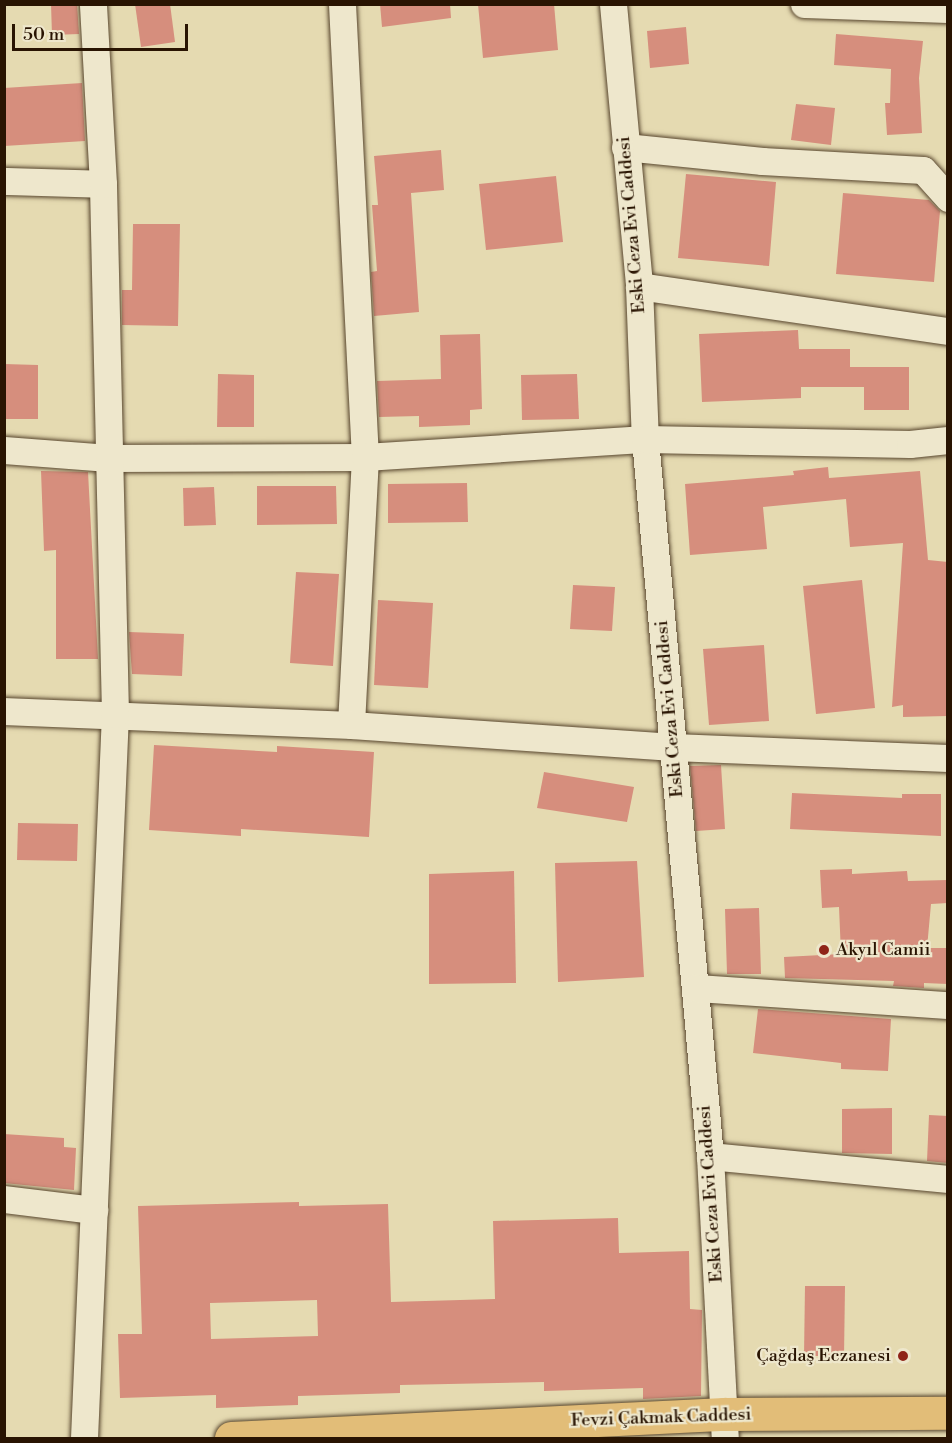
<!DOCTYPE html>
<html>
<head>
<meta charset="utf-8">
<style>
	body { margin:0 }
	#map { position:relative; width:952px; height:1443px; overflow:hidden; background:#e5dab1; font-family:"Libre Bodoni",serif }
	div>[style] { position:absolute }
	[style*='--x'] { left:calc(var(--x)*1px); top:calc(var(--y)*1px); width:calc(var(--w)*1px); rotate:calc(var(--a)*1deg) }
	.building>* { inset:0; background:#d68e7d }
	.roads { filter:drop-shadow(0 0 2px #58462e) drop-shadow(0 0 2px #58462e) }
	.minor>* { height:27px; margin:-13.5px; padding:0 13.5px; transform-origin:13.5px; border-radius:13.5px; background:#eee7cc }
	.major>* { height:33px; margin:-16.5px; padding:0 16.5px; transform-origin:16.5px; border-radius:16.5px; background:#e2bd78 }
	.dots>* { width:16px; height:16px; translate:-50% -50%; box-sizing:border-box; border:3px solid #eee7cc; border-radius:50% }
	span { translate:-50% -50%; white-space:nowrap; text-align:center; line-height:1.15; -webkit-text-stroke:4.5px #eee7cc; paint-order:stroke }
	.street-label { font-size:18px; color:#291402 }
	.poi-label { font-size:18px; color:#291402 }
	.left { translate:0 -50%; text-align:left }
	.right { translate:-100% -50%; text-align:right }
	.frame { position:absolute; inset:0; border:6px solid #291402; pointer-events:none }
	.scale { position:absolute; left:12px; top:24px; width:176px; height:27px; box-sizing:border-box; border:3px solid #291402; border-top:0; padding-left:8px; font-size:18px; line-height:21px; white-space:nowrap; color:#291402; -webkit-text-stroke:4px #eee7cc; paint-order:stroke }
</style>
</head>
<body>
<div id="map">
	<div class="building">
		<div style="clip-path:polygon(51px 4px,77px 4px,79px 34px,52px 35px)"></div>
		<div style="clip-path:polygon(135px 4px,170px 4px,175px 42px,141px 47px)"></div>
		<div style="clip-path:polygon(380px 4px,450px 4px,451px 18px,382px 27px)"></div>
		<div style="clip-path:polygon(478px 4px,554px 4px,558px 50px,483px 58px)"></div>
		<div style="clip-path:polygon(686px 27px,689px 64px,650px 68px,647px 31px)"></div>
		<div style="clip-path:polygon(836px 34px,923px 41px,919px 78px,922px 133px,887px 135px,885px 103px,890px 103px,891px 69px,834px 65px)"></div>
		<div style="clip-path:polygon(82px 83px,85px 141px,4px 146px,4px 88px)"></div>
		<div style="clip-path:polygon(796px 104px,835px 108px,831px 145px,791px 140px)"></div>
		<div style="clip-path:polygon(441px 150px,444px 190px,411px 193px,419px 312px,374px 316px,371px 272px,377px 271px,372px 205px,378px 205px,374px 156px)"></div>
		<div style="clip-path:polygon(686px 174px,776px 182px,769px 266px,678px 258px)"></div>
		<div style="clip-path:polygon(556px 176px,563px 242px,486px 250px,479px 184px)"></div>
		<div style="clip-path:polygon(843px 193px,929px 200px,940px 211px,934px 282px,836px 274px)"></div>
		<div style="clip-path:polygon(133px 224px,180px 224px,178px 326px,122px 325px,122px 290px,132px 290px)"></div>
		<div style="clip-path:polygon(798px 330px,799px 349px,850px 349px,850px 367px,909px 367px,909px 410px,864px 410px,864px 387px,801px 387px,801px 398px,702px 402px,699px 334px)"></div>
		<div style="clip-path:polygon(480px 334px,482px 409px,470px 410px,470px 425px,419px 427px,419px 416px,379px 417px,377px 381px,441px 379px,440px 335px)"></div>
		<div style="clip-path:polygon(4px 364px,38px 365px,38px 419px,4px 419px)"></div>
		<div style="clip-path:polygon(218px 374px,254px 375px,254px 427px,217px 427px)"></div>
		<div style="clip-path:polygon(577px 374px,579px 419px,522px 420px,521px 375px)"></div>
		<div style="clip-path:polygon(828px 467px,829px 478px,920px 471px,928px 560px,948px 562px,948px 716px,903px 717px,903px 705px,892px 707px,903px 543px,850px 547px,846px 499px,763px 507px,767px 549px,690px 555px,685px 484px,794px 475px,793px 471px)"></div>
		<div style="clip-path:polygon(41px 471px,88px 472px,98px 659px,56px 659px,56px 550px,44px 551px)"></div>
		<div style="clip-path:polygon(467px 483px,468px 522px,388px 523px,388px 484px)"></div>
		<div style="clip-path:polygon(257px 486px,336px 486px,337px 524px,257px 525px)"></div>
		<div style="clip-path:polygon(214px 487px,216px 525px,184px 526px,183px 488px)"></div>
		<div style="clip-path:polygon(296px 572px,339px 574px,333px 666px,290px 663px)"></div>
		<div style="clip-path:polygon(862px 580px,875px 708px,816px 714px,803px 586px)"></div>
		<div style="clip-path:polygon(573px 585px,615px 587px,612px 631px,570px 629px)"></div>
		<div style="clip-path:polygon(378px 600px,433px 603px,428px 688px,374px 685px)"></div>
		<div style="clip-path:polygon(129px 632px,184px 634px,182px 676px,132px 674px)"></div>
		<div style="clip-path:polygon(764px 645px,769px 721px,709px 725px,703px 649px)"></div>
		<div style="clip-path:polygon(154px 745px,277px 752px,277px 746px,374px 752px,369px 837px,241px 829px,241px 836px,149px 830px)"></div>
		<div style="clip-path:polygon(721px 765px,725px 829px,696px 831px,690px 766px)"></div>
		<div style="clip-path:polygon(544px 772px,634px 787px,627px 822px,537px 808px)"></div>
		<div style="clip-path:polygon(792px 793px,902px 798px,902px 794px,941px 794px,941px 836px,790px 829px)"></div>
		<div style="clip-path:polygon(18px 823px,78px 824px,77px 861px,17px 860px)"></div>
		<div style="clip-path:polygon(637px 861px,644px 977px,558px 982px,555px 863px)"></div>
		<div style="clip-path:polygon(852px 869px,852px 874px,907px 871px,908px 881px,948px 880px,948px 903px,931px 904px,927px 948px,948px 948px,948px 984px,924px 983px,924px 988px,893px 986px,894px 981px,785px 978px,784px 957px,841px 954px,839px 907px,822px 908px,820px 870px)"></div>
		<div style="clip-path:polygon(514px 871px,516px 983px,429px 984px,429px 874px)"></div>
		<div style="clip-path:polygon(759px 908px,761px 974px,727px 974px,725px 909px)"></div>
		<div style="clip-path:polygon(758px 1009px,891px 1019px,888px 1071px,841px 1069px,841px 1063px,753px 1053px)"></div>
		<div style="clip-path:polygon(892px 1108px,892px 1154px,842px 1153px,842px 1109px)"></div>
		<div style="clip-path:polygon(929px 1115px,948px 1116px,948px 1163px,927px 1161px)"></div>
		<div style="clip-path:polygon(4px 1134px,64px 1138px,64px 1147px,76px 1148px,74px 1190px,4px 1183px)"></div>
		<div style="clip-path:polygon(evenodd,299px 1202px,299px 1206px,388px 1204px,391px 1302px,495px 1299px,493px 1221px,618px 1218px,619px 1253px,689px 1251px,690px 1309px,702px 1310px,701px 1396px,643px 1399px,643px 1388px,544px 1391px,544px 1382px,400px 1385px,400px 1393px,298px 1396px,298px 1405px,216px 1408px,216px 1395px,120px 1398px,118px 1334px,142px 1334px,138px 1206px,299px 1202px,317px 1300px,318px 1336px,211px 1339px,210px 1303px,317px 1300px)"></div>
		<div style="clip-path:polygon(805px 1286px,845px 1286px,844px 1356px,804px 1356px)"></div>
	</div>
	<div class="roads">
		<div class="minor">
			<div style="--x:342;--y:4;--w:454;--a:87.1"></div>
			<div style="--x:365;--y:457;--w:268;--a:93"></div>
			<div style="--x:613;--y:4;--w:283;--a:84.7"></div>
			<div style="--x:639;--y:286;--w:153;--a:87.8"></div>
			<div style="--x:645;--y:439;--w:720;--a:84.82"></div>
			<div style="--x:710;--y:1156;--w:282;--a:87"></div>
			<div style="--x:804;--y:4;--w:144;--a:2"></div>
			<div style="--x:625;--y:147;--w:138;--a:5.8"></div>
			<div style="--x:762;--y:161;--w:161;--a:3.2"></div>
			<div style="--x:923;--y:170;--w:38;--a:48"></div>
			<div style="--x:4;--y:181;--w:99;--a:1.7"></div>
			<div style="--x:639;--y:286;--w:312;--a:8.3"></div>
			<div style="--x:4;--y:450;--w:105;--a:4.4"></div>
			<div style="--x:109;--y:458;--w:256;--a:-0.2"></div>
			<div style="--x:365;--y:457;--w:281;--a:-3.7"></div>
			<div style="--x:645;--y:439;--w:265;--a:1.1"></div>
			<div style="--x:910;--y:444;--w:38;--a:-6"></div>
			<div style="--x:4;--y:711;--w:347;--a:2.3"></div>
			<div style="--x:351;--y:725;--w:323;--a:3.9"></div>
			<div style="--x:673;--y:747;--w:275;--a:2.3"></div>
			<div style="--x:696;--y:988;--w:253;--a:3.9"></div>
			<div style="--x:710;--y:1156;--w:239;--a:5.5"></div>
			<div style="--x:4;--y:1199;--w:91;--a:7"></div>
			<div style="--x:84;--y:1438;--w:725;--a:-87.55"></div>
			<div style="--x:115;--y:714;--w:530;--a:-91.3"></div>
			<div style="--x:103;--y:184;--w:180;--a:-93.2"></div>
		</div>
		<div class="major">
			<div style="--x:231;--y:1438;--w:494;--a:-2.8"></div>
			<div style="--x:724;--y:1414;--w:224;--a:-0.3"></div>
		</div>
	</div>
	<div class="dots">
		<div style="left:824px;top:950px;background:#8f2418"></div>
		<div style="left:903px;top:1356px;background:#8f2418"></div>
	</div>
	<div class="street-label">
		<span style="left:632px;top:225px;rotate:-95deg">Eski Ceza Evi Caddesi</span>
		<span style="left:670px;top:709px;rotate:-95deg">Eski Ceza Evi Caddesi</span>
		<span style="left:711px;top:1194px;rotate:-94deg">Eski Ceza Evi Caddesi</span>
		<span style="left:661px;top:1418px;rotate:-2deg">Fevzi Çakmak Caddesi</span>
	</div>
	<div class="poi-label">
		<span class="left" style="left:836px;top:950px">Akyıl Camii</span>
		<span class="right" style="left:891px;top:1356px">Çağdaş Eczanesi</span>
	</div>
	<div class="frame"></div>
	<div class="scale">50 m</div>
</div>
</body>
</html>
